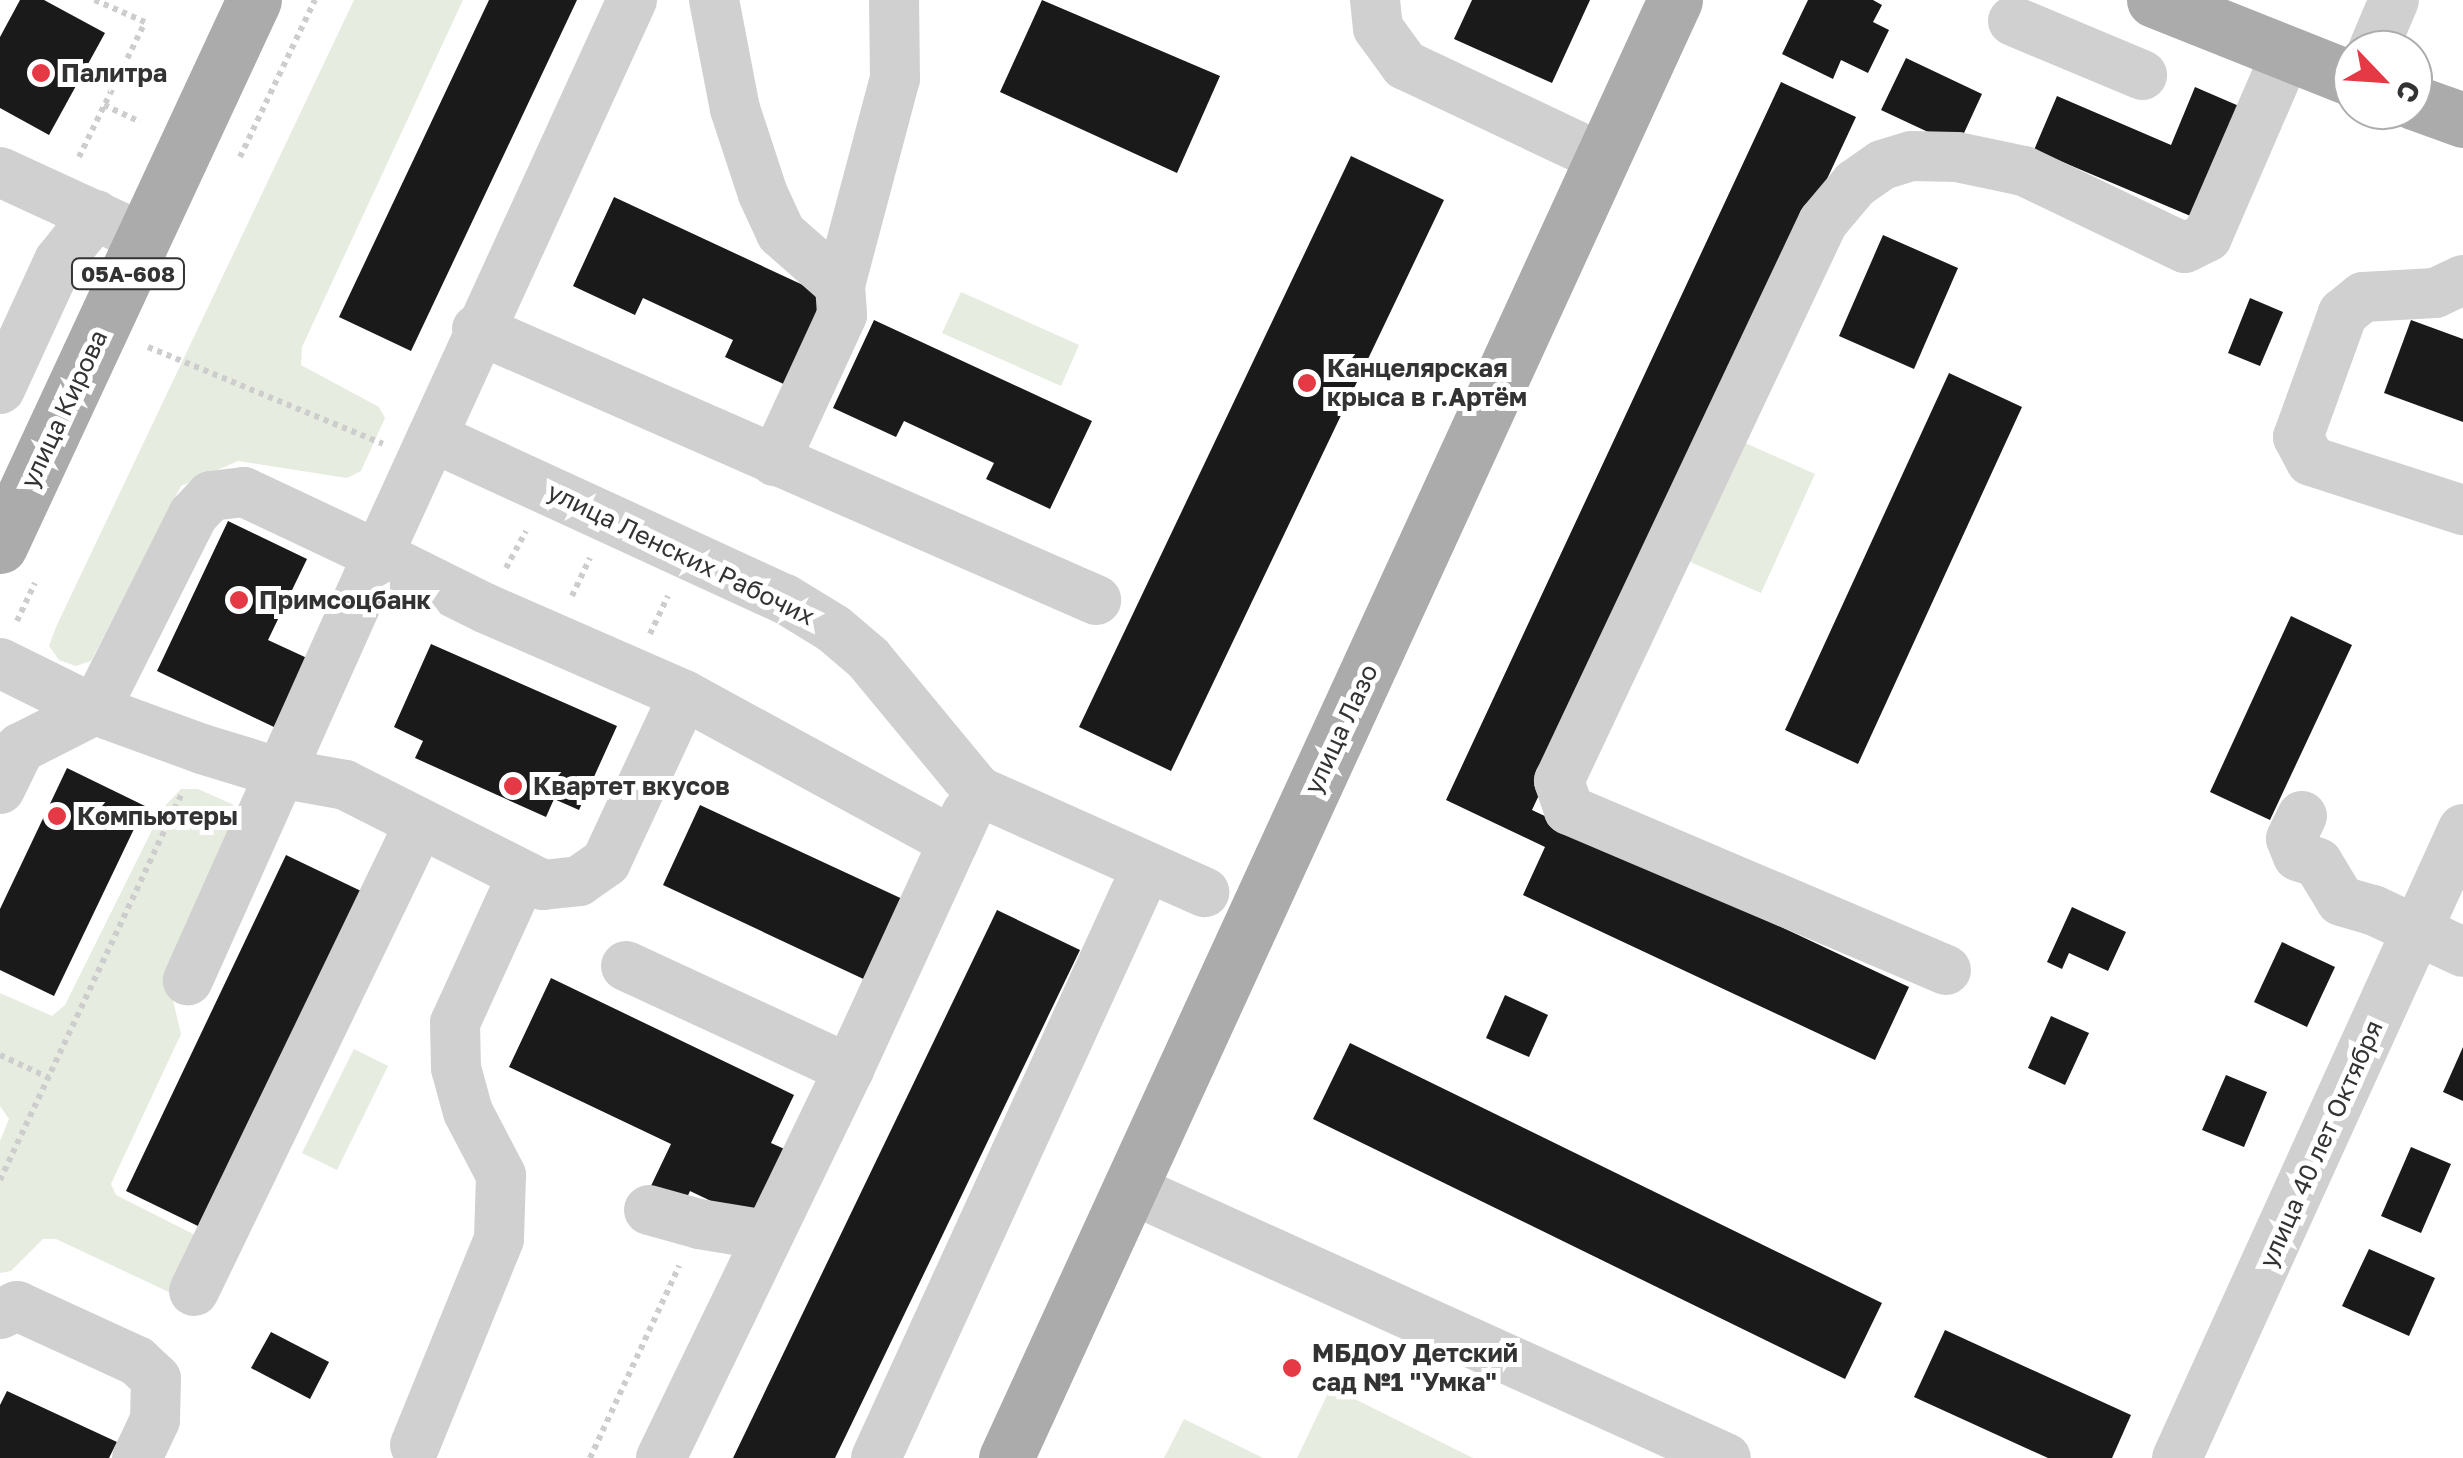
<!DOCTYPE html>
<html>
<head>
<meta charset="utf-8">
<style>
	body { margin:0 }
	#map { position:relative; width:2463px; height:1458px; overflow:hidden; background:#fff; font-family:"Golos Text",sans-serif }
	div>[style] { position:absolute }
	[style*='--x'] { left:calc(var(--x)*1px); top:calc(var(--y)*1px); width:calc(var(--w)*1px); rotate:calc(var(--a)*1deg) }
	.green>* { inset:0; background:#e6ecdf }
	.building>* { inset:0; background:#1a1a1a }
	.path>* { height:6px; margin-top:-3px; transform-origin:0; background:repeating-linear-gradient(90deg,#cdcdcd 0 5px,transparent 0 10px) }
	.minor>* { height:50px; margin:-25px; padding:0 25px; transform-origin:25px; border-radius:25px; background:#d0d0d0 }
	.major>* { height:55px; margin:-27.5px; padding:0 27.5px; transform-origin:27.5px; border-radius:27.5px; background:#ababab }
	.dots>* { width:28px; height:28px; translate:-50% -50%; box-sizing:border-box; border:5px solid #fff; border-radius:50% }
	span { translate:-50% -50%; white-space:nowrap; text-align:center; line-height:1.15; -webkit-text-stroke:10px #fff; paint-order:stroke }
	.shield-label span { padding:2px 8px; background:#fff; border:2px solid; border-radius:8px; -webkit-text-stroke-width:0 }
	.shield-label { font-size:22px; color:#333; font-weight:700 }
	.poi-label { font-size:25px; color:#333; font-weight:700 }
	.left { translate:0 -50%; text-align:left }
	.street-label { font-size:25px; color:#333 }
	.north { position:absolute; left:2333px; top:30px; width:100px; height:100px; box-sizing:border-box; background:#fff; border:2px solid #adadad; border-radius:50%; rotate:115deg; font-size:28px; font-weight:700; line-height:40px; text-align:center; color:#333 }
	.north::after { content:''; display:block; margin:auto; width:35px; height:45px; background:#e63946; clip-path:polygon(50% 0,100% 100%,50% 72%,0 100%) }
</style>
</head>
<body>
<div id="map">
	<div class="green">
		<div style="clip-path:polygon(354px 0,463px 0,302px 347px,301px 365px,379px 407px,385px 418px,361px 471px,347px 478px,238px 461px,181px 486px,91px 661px,76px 666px,59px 660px,49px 646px,56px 627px)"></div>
		<div style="clip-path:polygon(961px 292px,1079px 345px,1061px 386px,942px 333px)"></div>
		<div style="clip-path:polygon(1743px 442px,1815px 474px,1761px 593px,1688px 561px)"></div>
		<div style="clip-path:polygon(181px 789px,198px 789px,232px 804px,244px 817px,170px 988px,181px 1034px,111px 1184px,116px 1195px,203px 1239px,173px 1294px,56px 1239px,43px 1239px,11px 1271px,0 1273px,0 1141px,9px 1119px,0 1106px,0 993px,52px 1016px,65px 1005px,163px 808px)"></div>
		<div style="clip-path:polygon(354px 1049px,388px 1066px,337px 1170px,302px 1153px)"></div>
		<div style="clip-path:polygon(1331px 1387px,1473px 1458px,1297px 1458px)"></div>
		<div style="clip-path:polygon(1184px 1419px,1263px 1458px,1164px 1458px)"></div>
	</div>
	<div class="building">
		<div style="clip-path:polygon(20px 0,44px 0,105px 33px,49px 135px,0 108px,0 37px)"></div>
		<div style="clip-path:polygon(489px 0,577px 0,411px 351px,339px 317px)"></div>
		<div style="clip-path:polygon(1042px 0,1220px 76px,1177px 173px,1000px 92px)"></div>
		<div style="clip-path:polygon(1472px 0,1590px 0,1552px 83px,1454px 39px)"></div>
		<div style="clip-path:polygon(1808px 0,1873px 0,1882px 5px,1873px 22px,1889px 30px,1868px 73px,1841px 60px,1833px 79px,1782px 54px)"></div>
		<div style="clip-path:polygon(1906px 58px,1982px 94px,1958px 146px,1881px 110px)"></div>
		<div style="clip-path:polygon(1781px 82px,1856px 117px,1532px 810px,1909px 987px,1875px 1060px,1523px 895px,1545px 847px,1446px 800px)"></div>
		<div style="clip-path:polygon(2195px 87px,2246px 109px,2200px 220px,2034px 150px,2057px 96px,2171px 145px)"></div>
		<div style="clip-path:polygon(1351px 156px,1444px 200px,1171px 771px,1079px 727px)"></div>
		<div style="clip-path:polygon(614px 197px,831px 298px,790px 387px,725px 357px,733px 340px,716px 332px,643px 298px,635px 315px,573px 286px)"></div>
		<div style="clip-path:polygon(1883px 235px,1958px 268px,1914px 369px,1839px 336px)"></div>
		<div style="clip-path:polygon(2250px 298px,2283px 312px,2260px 366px,2228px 353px)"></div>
		<div style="clip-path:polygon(874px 320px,1092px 421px,1050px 509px,986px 479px,994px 463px,904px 421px,896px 437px,833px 408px)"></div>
		<div style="clip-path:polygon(2411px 320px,2463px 339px,2463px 422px,2384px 393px)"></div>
		<div style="clip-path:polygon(1949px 373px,2022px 407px,1858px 764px,1785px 730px)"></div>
		<div style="clip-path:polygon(228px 521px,307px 559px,268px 640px,307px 658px,274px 727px,157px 671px)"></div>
		<div style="clip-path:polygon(2291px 616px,2352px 645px,2270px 820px,2210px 792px)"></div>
		<div style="clip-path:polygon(431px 644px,617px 726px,579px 810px,554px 799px,546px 817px,415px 758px,423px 741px,394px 727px)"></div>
		<div style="clip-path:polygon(67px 768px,145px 806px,54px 996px,0 970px,0 909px)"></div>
		<div style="clip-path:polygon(700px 805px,909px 902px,872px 983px,663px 885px)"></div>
		<div style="clip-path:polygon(286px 855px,361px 891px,200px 1227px,126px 1191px)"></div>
		<div style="clip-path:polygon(2072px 907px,2126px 932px,2108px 971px,2069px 953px,2062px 969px,2047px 962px)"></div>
		<div style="clip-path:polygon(997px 910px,1080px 950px,851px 1425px,835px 1458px,733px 1458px)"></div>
		<div style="clip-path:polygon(2282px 942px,2335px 967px,2307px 1027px,2254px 1002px)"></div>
		<div style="clip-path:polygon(551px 978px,794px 1095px,771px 1143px,789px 1151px,755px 1222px,690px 1191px,683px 1206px,649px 1190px,671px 1144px,509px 1067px)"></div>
		<div style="clip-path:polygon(1505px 995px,1548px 1015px,1529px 1057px,1486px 1038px)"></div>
		<div style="clip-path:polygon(2051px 1016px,2089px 1033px,2065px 1085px,2028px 1068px)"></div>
		<div style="clip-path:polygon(1350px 1043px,1882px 1303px,1845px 1379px,1313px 1119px)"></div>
		<div style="clip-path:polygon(2463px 1047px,2463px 1101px,2443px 1092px)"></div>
		<div style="clip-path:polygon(2226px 1075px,2267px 1092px,2244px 1147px,2202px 1130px)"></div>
		<div style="clip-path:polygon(2411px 1147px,2451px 1164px,2421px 1233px,2381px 1216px)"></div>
		<div style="clip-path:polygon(2369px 1249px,2435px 1278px,2409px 1336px,2342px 1306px)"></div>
		<div style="clip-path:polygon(1945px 1330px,2131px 1415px,2112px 1458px,2048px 1458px,1914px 1397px)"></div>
		<div style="clip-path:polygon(271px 1332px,329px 1362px,310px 1399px,251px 1368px)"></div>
		<div style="clip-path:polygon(7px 1391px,117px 1442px,109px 1458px,0 1458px,0 1405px)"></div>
	</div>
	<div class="path">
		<div style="--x:104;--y:105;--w:40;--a:25"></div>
		<div style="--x:79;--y:157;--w:150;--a:-63.9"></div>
		<div style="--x:145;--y:22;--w:55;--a:-156.3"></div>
		<div style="--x:240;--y:157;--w:174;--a:-64.5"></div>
		<div style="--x:148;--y:347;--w:254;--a:22.4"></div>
		<div style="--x:506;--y:568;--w:42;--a:-61.6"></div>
		<div style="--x:572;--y:596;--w:42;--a:-64.7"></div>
		<div style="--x:17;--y:621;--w:42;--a:-64.7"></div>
		<div style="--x:650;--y:634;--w:42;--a:-64.7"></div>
		<div style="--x:0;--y:1055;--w:54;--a:25.1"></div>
		<div style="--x:0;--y:1180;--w:430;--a:-64.8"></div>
		<div style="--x:590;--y:1458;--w:212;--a:-65.1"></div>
	</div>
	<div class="minor">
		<div style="--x:632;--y:0;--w:610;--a:114.59"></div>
		<div style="--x:378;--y:555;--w:119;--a:26.4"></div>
		<div style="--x:485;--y:608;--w:217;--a:23.6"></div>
		<div style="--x:684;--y:695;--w:307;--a:28.6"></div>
		<div style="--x:714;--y:0;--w:111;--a:79.1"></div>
		<div style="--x:735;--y:109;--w:89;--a:71.8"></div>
		<div style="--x:763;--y:194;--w:43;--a:65.2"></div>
		<div style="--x:781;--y:233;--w:79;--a:41.4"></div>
		<div style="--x:840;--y:285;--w:30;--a:86"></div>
		<div style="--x:842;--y:315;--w:161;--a:114.7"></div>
		<div style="--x:1375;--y:0;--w:28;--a:84"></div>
		<div style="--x:1378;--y:28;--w:46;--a:53.9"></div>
		<div style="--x:1405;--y:65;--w:220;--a:25.3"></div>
		<div style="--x:2013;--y:21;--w:140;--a:22.7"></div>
		<div style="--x:2373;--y:50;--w:54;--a:-67.2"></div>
		<div style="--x:0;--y:172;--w:134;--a:24.7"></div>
		<div style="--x:2463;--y:280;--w:31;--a:155"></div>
		<div style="--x:2435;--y:293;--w:72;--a:176.8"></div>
		<div style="--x:2363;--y:297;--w:26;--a:141"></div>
		<div style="--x:2343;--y:313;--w:132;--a:109.9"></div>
		<div style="--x:2298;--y:437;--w:27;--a:62"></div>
		<div style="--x:2311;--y:461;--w:160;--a:17.9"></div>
		<div style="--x:840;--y:285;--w:213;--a:-75.1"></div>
		<div style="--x:895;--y:79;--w:79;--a:-90.7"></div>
		<div style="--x:477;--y:329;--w:676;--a:23.64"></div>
		<div style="--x:0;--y:389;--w:141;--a:-65.3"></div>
		<div style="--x:59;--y:261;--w:59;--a:-51.2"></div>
		<div style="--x:432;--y:437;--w:388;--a:24.7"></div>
		<div style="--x:785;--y:599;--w:57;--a:31.5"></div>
		<div style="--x:834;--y:629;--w:45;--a:40.5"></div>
		<div style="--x:868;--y:658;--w:173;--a:50.4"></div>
		<div style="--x:978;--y:791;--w:248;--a:24.1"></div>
		<div style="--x:0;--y:663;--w:106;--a:26.3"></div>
		<div style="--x:95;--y:710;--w:114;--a:20"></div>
		<div style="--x:202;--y:749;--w:86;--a:17"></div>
		<div style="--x:284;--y:774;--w:62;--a:10.2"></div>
		<div style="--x:345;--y:785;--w:222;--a:26.8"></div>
		<div style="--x:543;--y:885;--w:36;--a:-6"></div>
		<div style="--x:579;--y:881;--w:33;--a:-35"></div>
		<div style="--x:606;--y:862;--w:184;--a:-65"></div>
		<div style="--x:0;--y:789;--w:46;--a:-64"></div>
		<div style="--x:20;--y:748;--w:84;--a:-26.9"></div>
		<div style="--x:95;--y:710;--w:218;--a:-63.3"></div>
		<div style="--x:193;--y:515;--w:26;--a:-47"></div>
		<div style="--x:211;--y:496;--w:33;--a:-7"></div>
		<div style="--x:244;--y:492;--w:148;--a:25.2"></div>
		<div style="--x:378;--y:555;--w:466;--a:114.1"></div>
		<div style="--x:2302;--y:816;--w:25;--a:116"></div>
		<div style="--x:2291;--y:839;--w:18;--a:68"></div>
		<div style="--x:2298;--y:856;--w:21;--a:19"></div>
		<div style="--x:2318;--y:863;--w:44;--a:58.8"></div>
		<div style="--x:2341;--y:901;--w:33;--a:16"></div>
		<div style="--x:2373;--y:910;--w:99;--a:25"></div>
		<div style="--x:626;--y:966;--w:246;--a:24.8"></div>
		<div style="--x:1946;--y:970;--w:410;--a:-157"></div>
		<div style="--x:1569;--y:810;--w:31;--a:-109"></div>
		<div style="--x:1559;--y:781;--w:618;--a:-64.72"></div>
		<div style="--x:1823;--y:222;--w:50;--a:-49.9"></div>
		<div style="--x:1855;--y:184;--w:33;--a:-35"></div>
		<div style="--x:1882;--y:165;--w:31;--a:-17"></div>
		<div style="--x:1912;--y:156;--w:45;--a:1.3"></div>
		<div style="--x:1957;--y:157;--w:68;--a:11.8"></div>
		<div style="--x:2024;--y:171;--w:178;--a:25.6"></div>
		<div style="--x:2185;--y:248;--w:25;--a:-27"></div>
		<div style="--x:2207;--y:237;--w:202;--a:-66.6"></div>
		<div style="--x:1129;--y:1188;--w:655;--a:24.34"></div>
		<div style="--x:649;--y:1210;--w:52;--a:15.6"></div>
		<div style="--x:699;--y:1224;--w:68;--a:9.3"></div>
		<div style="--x:194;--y:1291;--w:517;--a:-64.23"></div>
		<div style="--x:0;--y:1314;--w:19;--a:-25"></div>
		<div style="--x:17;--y:1306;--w:132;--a:24.6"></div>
		<div style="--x:137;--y:1361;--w:26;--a:43"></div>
		<div style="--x:156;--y:1379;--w:41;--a:91.4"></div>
		<div style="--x:155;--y:1420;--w:42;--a:115.3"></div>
		<div style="--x:415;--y:1445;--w:222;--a:-67.8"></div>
		<div style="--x:499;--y:1239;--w:64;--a:-88.2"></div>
		<div style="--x:501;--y:1175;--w:71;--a:-117.6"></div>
		<div style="--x:468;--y:1112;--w:46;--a:-105.3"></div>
		<div style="--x:456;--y:1068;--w:45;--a:-91.3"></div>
		<div style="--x:455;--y:1023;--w:162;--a:-65.5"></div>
		<div style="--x:661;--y:1458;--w:432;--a:-64.2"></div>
		<div style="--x:849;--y:1069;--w:282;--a:-65.3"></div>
		<div style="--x:876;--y:1458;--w:650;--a:-65.37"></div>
		<div style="--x:2177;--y:1458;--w:691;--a:-65.55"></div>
	</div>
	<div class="major">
		<div style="--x:2154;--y:0;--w:214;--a:21.7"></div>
		<div style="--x:2413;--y:102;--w:53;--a:19.8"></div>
		<div style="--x:0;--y:546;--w:602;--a:-65.05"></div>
		<div style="--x:1006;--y:1458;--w:1604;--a:-65.35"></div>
	</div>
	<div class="dots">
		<div style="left:41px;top:73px;background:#e63946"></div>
		<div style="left:1307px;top:383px;background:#e63946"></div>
		<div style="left:239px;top:600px;background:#e63946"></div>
		<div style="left:513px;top:786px;background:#e63946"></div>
		<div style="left:57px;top:816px;background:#e63946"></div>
		<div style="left:1292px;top:1368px;background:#e63946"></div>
	</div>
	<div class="shield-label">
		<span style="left:128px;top:274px">05А-608</span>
	</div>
	<div class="poi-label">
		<span class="left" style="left:61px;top:73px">Палитра</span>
		<span class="left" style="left:1327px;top:383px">Канцелярская<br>крыса в г.Артём</span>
		<span class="left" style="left:259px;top:600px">Примсоцбанк</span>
		<span class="left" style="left:533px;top:786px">Квартет вкусов</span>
		<span class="left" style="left:77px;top:816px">Компьютеры</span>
		<span class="left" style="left:1312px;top:1368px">МБДОУ Детский<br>сад №1 "Умка"</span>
	</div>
	<div class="street-label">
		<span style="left:64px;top:409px;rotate:-65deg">улица Кирова</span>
		<span style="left:681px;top:554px;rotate:26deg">улица Ленских Рабочих</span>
		<span style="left:1341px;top:729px;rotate:-65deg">улица Лазо</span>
		<span style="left:2321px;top:1144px;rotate:-66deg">улица 40 лет Октября</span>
	</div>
	<div class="north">С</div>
</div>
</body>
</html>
